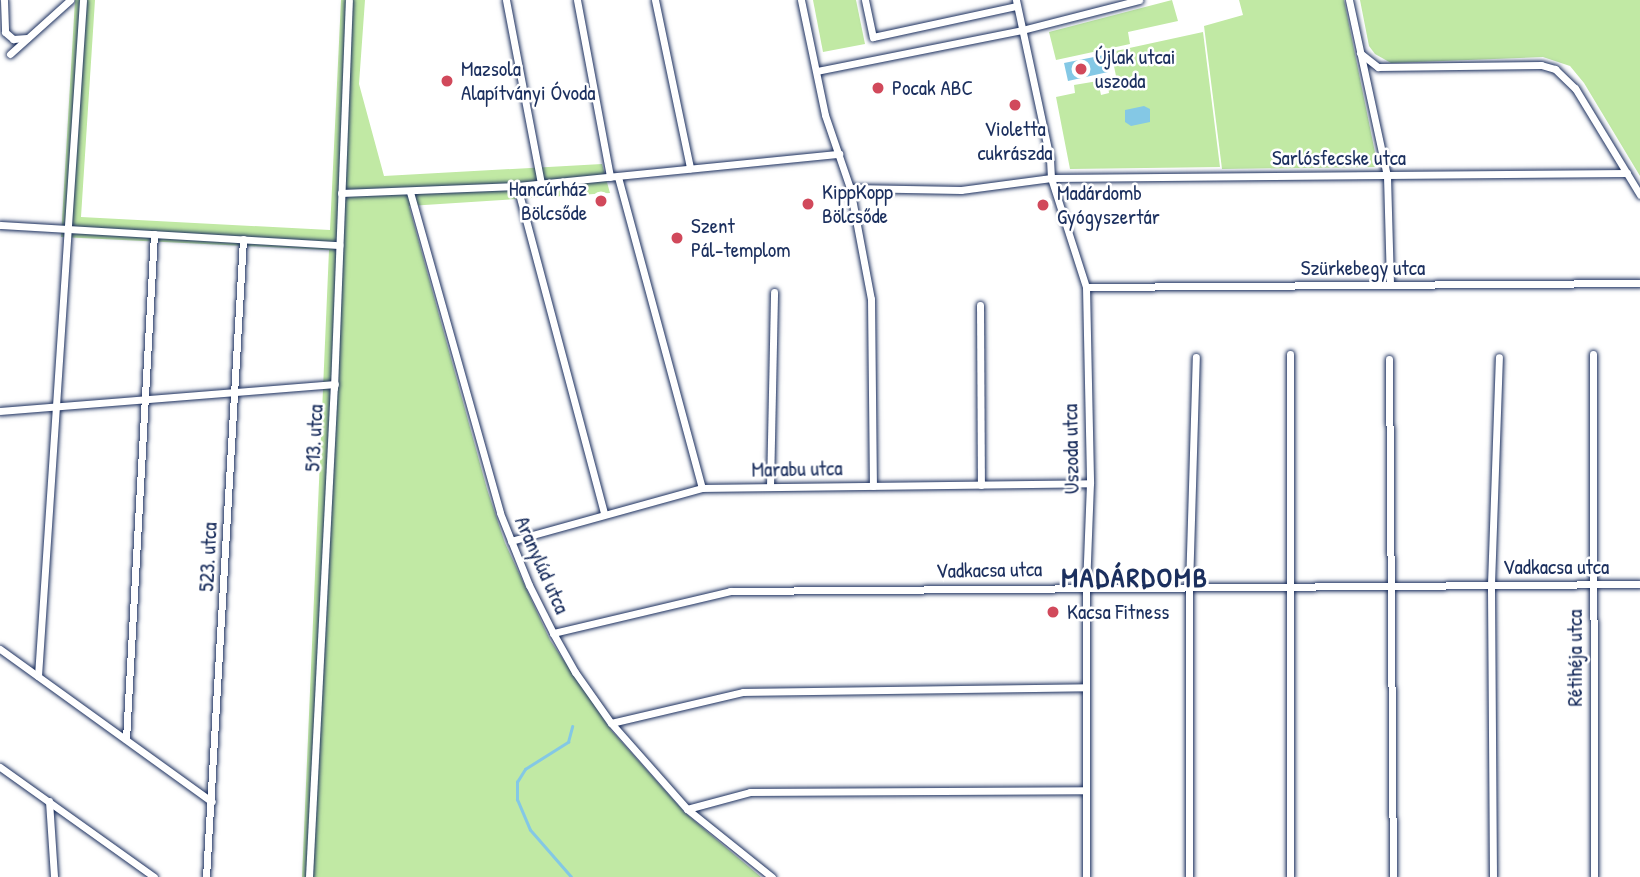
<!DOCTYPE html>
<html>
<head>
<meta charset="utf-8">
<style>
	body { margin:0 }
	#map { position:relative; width:1640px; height:877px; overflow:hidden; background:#fff; font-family:"Patrick Hand",sans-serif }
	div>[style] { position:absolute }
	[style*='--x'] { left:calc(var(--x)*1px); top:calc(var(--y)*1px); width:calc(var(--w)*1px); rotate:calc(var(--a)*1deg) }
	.green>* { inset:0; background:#c1e9a4 }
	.water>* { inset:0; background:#84c8e5 }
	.stream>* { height:2.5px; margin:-1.25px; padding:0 1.25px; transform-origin:1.25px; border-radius:1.25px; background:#84c8e5 }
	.roads { filter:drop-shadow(0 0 2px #1b2f5e) drop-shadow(0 0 2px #1b2f5e) }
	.street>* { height:7px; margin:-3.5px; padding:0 3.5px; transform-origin:3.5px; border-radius:3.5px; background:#fff }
	.dots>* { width:19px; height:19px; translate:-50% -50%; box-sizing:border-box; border:4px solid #fff; border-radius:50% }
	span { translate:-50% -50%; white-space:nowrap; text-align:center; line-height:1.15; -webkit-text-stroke:5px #fff; paint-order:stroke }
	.poi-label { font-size:21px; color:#1b2f5e }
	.left { translate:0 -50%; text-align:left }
	.right { translate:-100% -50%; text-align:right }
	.street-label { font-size:21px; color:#1b2f5e }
	.district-label { font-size:28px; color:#1b2f5e; font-weight:700; letter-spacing:2px }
</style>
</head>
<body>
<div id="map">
	<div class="green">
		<div style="clip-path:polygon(75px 0,95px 0,81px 217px,330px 230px,341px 0,365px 0,359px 84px,384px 176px,602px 164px,610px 193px,409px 206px,487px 489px,505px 543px,550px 640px,611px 730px,685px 813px,761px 877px,302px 877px,329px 250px,61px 237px)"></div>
		<div style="clip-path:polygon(813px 0,856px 0,865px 44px,823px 52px)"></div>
		<div style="clip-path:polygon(1172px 0,1178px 21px,1128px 32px,1130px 44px,1056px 60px,1049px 32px)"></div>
		<div style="clip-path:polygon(1239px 0,1344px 0,1378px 167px,1222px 169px,1204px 26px,1243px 15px)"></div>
		<div style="clip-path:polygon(1360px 0,1640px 0,1640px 176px,1584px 83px,1570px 66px,1543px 57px,1391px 63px,1375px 54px,1369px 46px)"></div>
		<div style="clip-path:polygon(1203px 32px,1220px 167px,1070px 169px,1056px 97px,1075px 93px,1074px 85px,1098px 81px,1101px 95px,1109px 93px,1107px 78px,1116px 76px,1111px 52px)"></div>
	</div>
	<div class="water">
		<div style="clip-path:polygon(1104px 55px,1108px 72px,1068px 81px,1064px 63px)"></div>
		<div style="clip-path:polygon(1144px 106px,1150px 109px,1150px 122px,1131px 126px,1125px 122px,1125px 110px)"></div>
	</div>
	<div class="stream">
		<div style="--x:571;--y:877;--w:62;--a:-131.1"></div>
		<div style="--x:530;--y:830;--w:33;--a:-113"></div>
		<div style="--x:517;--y:800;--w:18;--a:-90"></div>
		<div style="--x:517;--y:782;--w:15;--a:-58"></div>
		<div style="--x:525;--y:769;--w:51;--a:-32.1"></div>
		<div style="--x:568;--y:742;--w:16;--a:-75"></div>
	</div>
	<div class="roads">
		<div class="street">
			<div style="--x:4;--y:0;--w:32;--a:88"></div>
			<div style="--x:5;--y:32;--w:11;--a:41"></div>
			<div style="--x:13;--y:39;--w:14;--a:-4"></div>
			<div style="--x:506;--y:0;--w:187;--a:79.2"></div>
			<div style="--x:577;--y:0;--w:180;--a:79.4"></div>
			<div style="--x:655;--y:0;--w:172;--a:78.2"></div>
			<div style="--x:801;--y:0;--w:117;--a:78.2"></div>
			<div style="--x:825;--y:115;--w:77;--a:71.1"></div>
			<div style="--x:850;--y:188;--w:113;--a:79.3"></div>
			<div style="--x:871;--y:299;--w:187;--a:89.4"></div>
			<div style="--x:865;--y:0;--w:38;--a:78"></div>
			<div style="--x:873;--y:37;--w:146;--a:-12.2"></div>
			<div style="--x:1016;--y:0;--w:163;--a:77.9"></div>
			<div style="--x:1050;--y:159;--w:19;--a:87"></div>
			<div style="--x:1051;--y:178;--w:114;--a:72.2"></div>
			<div style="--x:1086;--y:287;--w:196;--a:88.8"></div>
			<div style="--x:1090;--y:483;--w:103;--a:92.2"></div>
			<div style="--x:1086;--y:586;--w:291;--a:90"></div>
			<div style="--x:1349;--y:0;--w:180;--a:77.8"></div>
			<div style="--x:1387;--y:176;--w:109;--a:88.4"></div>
			<div style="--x:1360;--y:53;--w:23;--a:38"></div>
			<div style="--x:1378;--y:67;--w:163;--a:-0.7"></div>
			<div style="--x:1541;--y:65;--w:15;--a:16"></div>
			<div style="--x:1555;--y:69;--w:28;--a:44"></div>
			<div style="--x:1575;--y:88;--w:125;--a:58.7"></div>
			<div style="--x:10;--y:54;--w:81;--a:-42"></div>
			<div style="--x:817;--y:71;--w:209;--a:-11.3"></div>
			<div style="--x:1022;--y:30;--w:121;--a:-14.4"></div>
			<div style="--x:618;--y:177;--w:322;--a:74.9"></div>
			<div style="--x:517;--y:186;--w:338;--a:75.1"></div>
			<div style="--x:850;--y:188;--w:111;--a:1"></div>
			<div style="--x:961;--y:190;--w:91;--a:-7.6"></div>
			<div style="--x:1051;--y:178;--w:576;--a:-0.5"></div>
			<div style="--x:410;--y:192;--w:333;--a:74.3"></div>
			<div style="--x:500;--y:513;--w:78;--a:68.1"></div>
			<div style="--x:529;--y:585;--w:54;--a:63.4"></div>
			<div style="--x:553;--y:633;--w:45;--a:60.6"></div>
			<div style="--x:575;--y:672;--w:62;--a:54.8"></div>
			<div style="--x:611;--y:723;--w:115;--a:48.5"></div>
			<div style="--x:687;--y:809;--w:109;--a:38.7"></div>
			<div style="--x:341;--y:193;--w:176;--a:-2.3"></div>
			<div style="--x:517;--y:186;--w:324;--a:-5.7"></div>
			<div style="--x:0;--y:225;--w:340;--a:3.4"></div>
			<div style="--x:1086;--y:287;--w:554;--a:-0.41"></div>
			<div style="--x:980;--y:305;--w:180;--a:89.7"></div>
			<div style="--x:1593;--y:354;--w:523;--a:89.89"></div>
			<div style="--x:1389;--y:359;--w:518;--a:89.56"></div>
			<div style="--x:0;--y:411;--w:336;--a:-4.6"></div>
			<div style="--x:770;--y:487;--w:195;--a:-88.8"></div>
			<div style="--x:511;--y:541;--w:198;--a:-15.5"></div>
			<div style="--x:702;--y:488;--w:388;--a:-0.7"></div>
			<div style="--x:553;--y:633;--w:182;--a:-13.3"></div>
			<div style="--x:730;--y:591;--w:910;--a:-0.44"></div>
			<div style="--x:0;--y:649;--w:261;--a:35.8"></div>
			<div style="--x:38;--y:676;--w:677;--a:-86.19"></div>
			<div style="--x:611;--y:723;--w:136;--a:-13.2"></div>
			<div style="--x:743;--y:692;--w:343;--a:-0.8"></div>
			<div style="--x:126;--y:739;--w:506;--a:-86.83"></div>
			<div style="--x:0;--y:767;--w:189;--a:35.5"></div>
			<div style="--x:49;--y:801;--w:76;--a:86.2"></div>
			<div style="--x:687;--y:809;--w:65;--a:-15.1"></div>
			<div style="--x:750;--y:792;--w:336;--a:-0.3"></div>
			<div style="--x:206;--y:877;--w:639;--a:-86.68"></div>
			<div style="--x:309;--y:877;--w:490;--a:-87.1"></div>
			<div style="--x:334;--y:388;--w:388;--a:-87.8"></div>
			<div style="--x:1189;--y:877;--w:290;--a:-90"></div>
			<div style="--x:1189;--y:587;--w:230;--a:-88.3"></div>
			<div style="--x:1290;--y:877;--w:523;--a:-90"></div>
			<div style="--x:1493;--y:877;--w:293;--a:-90.4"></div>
			<div style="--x:1491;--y:584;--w:227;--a:-88"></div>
		</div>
	</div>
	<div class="dots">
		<div style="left:1081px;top:69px;background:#d1495b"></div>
		<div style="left:447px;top:81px;background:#d1495b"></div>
		<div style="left:878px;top:88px;background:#d1495b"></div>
		<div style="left:1015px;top:105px;background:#d1495b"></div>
		<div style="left:601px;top:201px;background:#d1495b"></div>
		<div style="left:808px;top:204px;background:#d1495b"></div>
		<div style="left:1043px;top:205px;background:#d1495b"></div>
		<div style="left:677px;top:238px;background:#d1495b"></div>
		<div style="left:1053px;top:612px;background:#d1495b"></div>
	</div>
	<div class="poi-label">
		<span class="left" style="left:1095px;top:69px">Újlak utcai<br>uszoda</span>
		<span class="left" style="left:461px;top:81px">Mazsola<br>Alapítványi Óvoda</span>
		<span class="left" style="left:892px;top:88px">Pocak ABC</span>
		<span style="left:1015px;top:141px">Violetta<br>cukrászda</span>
		<span class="right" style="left:587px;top:201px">Hancúrház<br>Bölcsőde</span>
		<span class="left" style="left:822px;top:204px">KippKopp<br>Bölcsőde</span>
		<span class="left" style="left:1057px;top:205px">Madárdomb<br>Gyógyszertár</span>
		<span class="left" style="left:691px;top:238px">Szent<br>Pál-templom</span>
		<span class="left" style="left:1067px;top:612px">Kacsa Fitness</span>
	</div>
	<div class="street-label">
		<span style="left:1339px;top:158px">Sarlósfecske utca</span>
		<span style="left:1363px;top:268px">Szürkebegy utca</span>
		<span style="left:314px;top:438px;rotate:-87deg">513. utca</span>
		<span style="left:1071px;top:449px;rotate:-91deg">Uszoda utca</span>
		<span style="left:797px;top:469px;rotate:-1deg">Marabu utca</span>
		<span style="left:208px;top:557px;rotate:-87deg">523. utca</span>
		<span style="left:542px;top:565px;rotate:66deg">Aranylúd utca</span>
		<span style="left:1556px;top:567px">Vadkacsa utca</span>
		<span style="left:989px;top:570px;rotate:-1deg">Vadkacsa utca</span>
		<span style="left:1575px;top:658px;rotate:-90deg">Rétihéja utca</span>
	</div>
	<div class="district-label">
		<span style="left:1135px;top:577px">MADÁRDOMB</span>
	</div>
</div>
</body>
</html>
